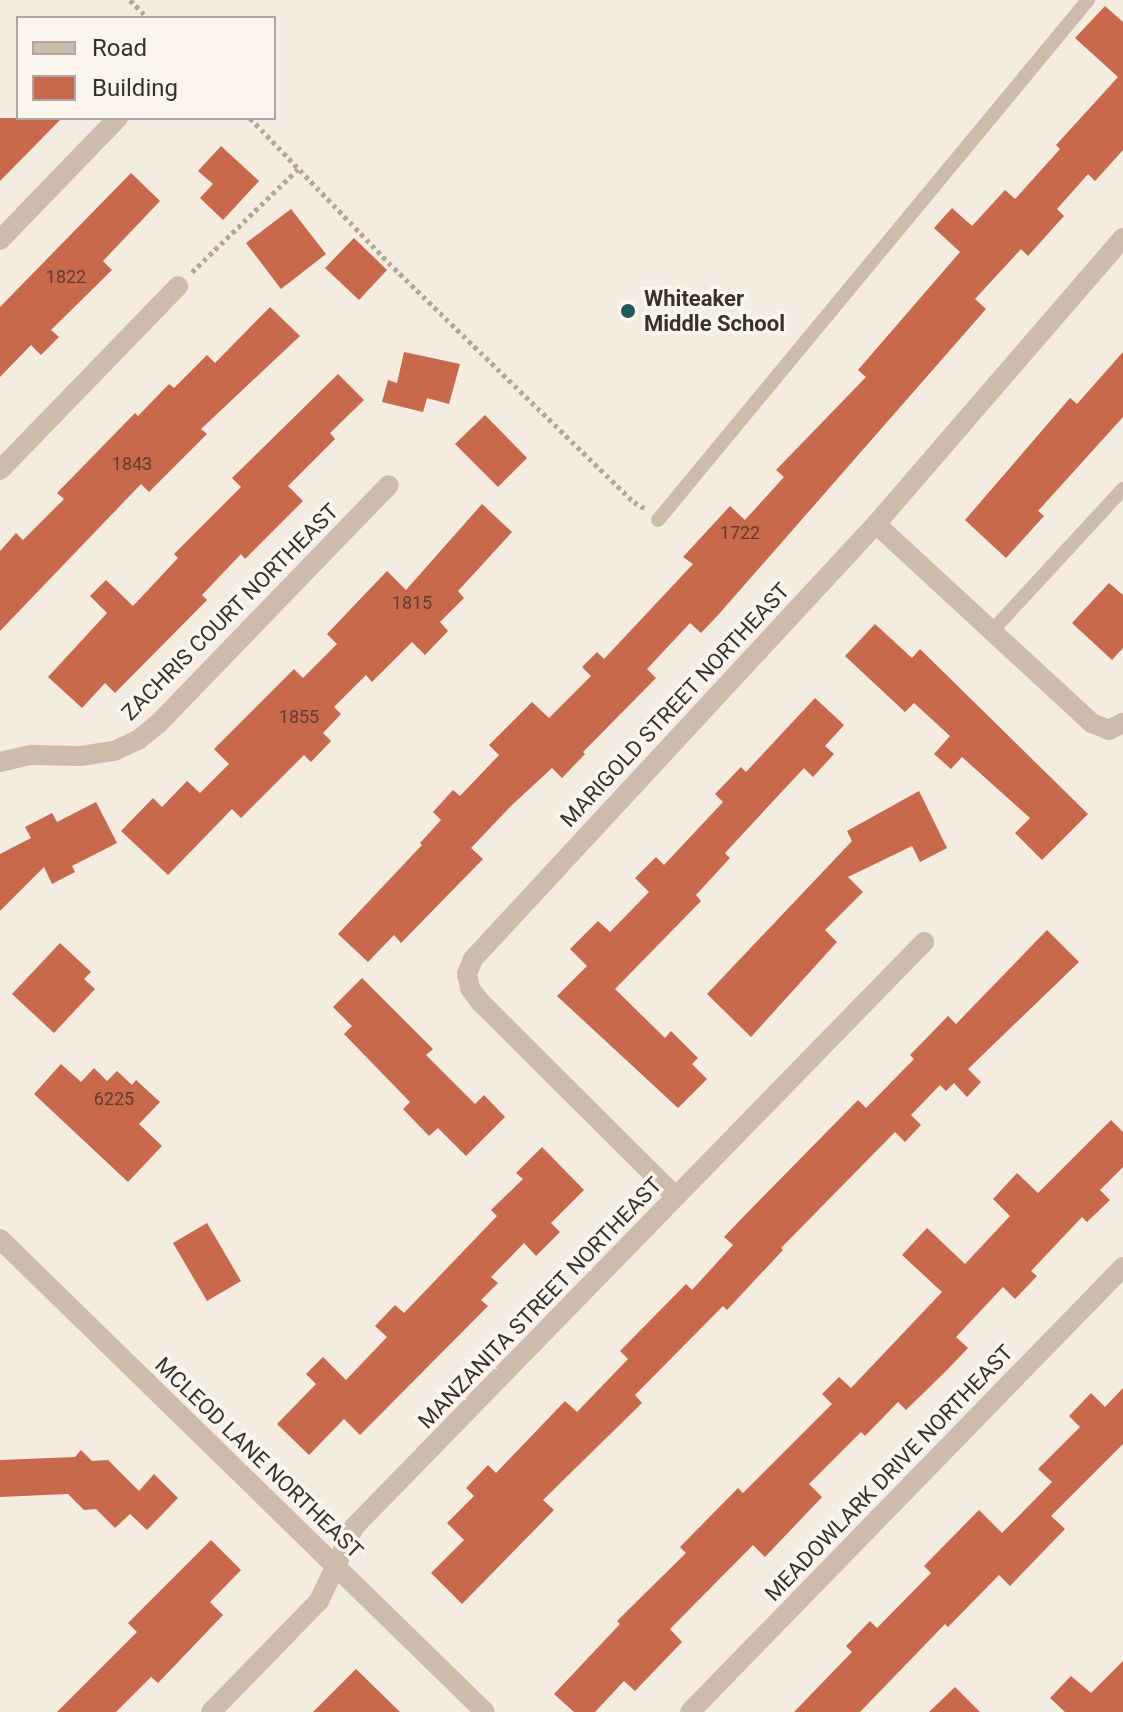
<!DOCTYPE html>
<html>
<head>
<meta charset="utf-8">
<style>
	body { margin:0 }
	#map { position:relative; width:1123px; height:1712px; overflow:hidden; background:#f4ebe1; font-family:Roboto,sans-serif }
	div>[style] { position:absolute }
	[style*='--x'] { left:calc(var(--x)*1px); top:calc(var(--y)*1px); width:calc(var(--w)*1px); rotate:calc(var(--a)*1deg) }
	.building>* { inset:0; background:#c8694b }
	.path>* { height:5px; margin-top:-2.5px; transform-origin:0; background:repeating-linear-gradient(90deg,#b9a596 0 4px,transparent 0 8px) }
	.service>* { height:14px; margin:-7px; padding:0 7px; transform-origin:7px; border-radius:7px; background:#cdbbac }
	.minor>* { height:20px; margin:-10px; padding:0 10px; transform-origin:10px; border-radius:10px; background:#cdbbac }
	.tertiary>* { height:20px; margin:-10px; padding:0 10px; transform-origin:10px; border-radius:10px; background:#cdbbac }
	.dots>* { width:22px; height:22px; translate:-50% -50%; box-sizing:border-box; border:4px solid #fbf5ee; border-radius:50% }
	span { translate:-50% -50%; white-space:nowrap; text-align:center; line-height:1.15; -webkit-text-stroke:7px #fbf5ee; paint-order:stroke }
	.number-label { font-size:18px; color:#5e3e33 }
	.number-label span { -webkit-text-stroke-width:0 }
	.poi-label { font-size:22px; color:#3b302b; font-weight:700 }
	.left { translate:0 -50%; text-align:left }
	.street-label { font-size:22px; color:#3b302b }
	.legend { position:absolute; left:16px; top:16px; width:260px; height:104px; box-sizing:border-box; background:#fbf5ee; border:2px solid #aea6a0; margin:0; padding:10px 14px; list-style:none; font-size:24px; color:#3b302b }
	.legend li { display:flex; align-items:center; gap:16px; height:40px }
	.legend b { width:40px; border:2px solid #aea6a0 }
</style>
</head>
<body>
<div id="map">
	<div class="building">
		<div style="clip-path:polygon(1105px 6px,1123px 22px,1123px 150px,1095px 181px,1088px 174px,1057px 209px,1064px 216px,1028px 256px,1021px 249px,975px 299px,986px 309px,719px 614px,701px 633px,690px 623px,647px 669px,656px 678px,583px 752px,585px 754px,562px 778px,552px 768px,512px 805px,471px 848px,483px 859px,401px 943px,394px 935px,368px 962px,338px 934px,422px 845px,420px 843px,441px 820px,433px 812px,453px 790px,460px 796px,499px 755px,489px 745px,532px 702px,549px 718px,591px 676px,582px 667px,597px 652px,604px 659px,693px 564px,683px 557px,730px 506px,745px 520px,784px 477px,776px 470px,866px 377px,858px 370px,960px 252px,934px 228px,952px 208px,972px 226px,1005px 190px,1015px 199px,1060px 149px,1056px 145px,1118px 77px,1075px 38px)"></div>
		<div style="clip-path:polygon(0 118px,62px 118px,0 181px)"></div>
		<div style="clip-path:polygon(221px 146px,259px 181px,223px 220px,200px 198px,213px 184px,198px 171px)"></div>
		<div style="clip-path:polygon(131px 173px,160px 201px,103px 261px,112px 270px,51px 330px,59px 337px,41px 355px,31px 345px,0 377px,0 307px)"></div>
		<div style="clip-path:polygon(291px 209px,326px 254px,281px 289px,246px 243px)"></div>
		<div style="clip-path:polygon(354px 238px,387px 270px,359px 300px,325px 268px)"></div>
		<div style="clip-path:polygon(270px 307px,300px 336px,201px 429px,207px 434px,149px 492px,141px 484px,0 631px,0 551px,16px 533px,23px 540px,64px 499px,57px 493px,135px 413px,138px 416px,169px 384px,174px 388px,207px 355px,215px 363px)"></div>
		<div style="clip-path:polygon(404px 352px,460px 364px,449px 404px,427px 398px,423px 412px,382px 402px,388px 380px,397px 383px)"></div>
		<div style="clip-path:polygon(1123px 352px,1123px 417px,1038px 511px,1044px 516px,1006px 558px,965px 520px,1070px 398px,1077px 404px)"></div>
		<div style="clip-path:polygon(338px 374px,364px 400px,330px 433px,335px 439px,288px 486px,303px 501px,245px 559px,241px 554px,202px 595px,207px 600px,115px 693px,105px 683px,82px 708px,48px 677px,107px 613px,90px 596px,106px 580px,133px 606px,178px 558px,174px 554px,241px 487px,232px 478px)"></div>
		<div style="clip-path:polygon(485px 415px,527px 458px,498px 487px,455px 444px)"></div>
		<div style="clip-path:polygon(482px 504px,512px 532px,458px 591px,464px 598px,440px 622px,448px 631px,425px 655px,412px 642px,372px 682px,366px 675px,334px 707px,341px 714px,323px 733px,331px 741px,311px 762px,304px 755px,241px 818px,232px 809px,168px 875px,121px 831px,153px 798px,162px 807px,187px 781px,200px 793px,229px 764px,214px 749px,294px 669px,303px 678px,337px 644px,327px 634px,364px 595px,387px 571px,406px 590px)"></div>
		<div style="clip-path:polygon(1109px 583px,1123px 595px,1123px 648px,1112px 660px,1072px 623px)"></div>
		<div style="clip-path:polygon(875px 624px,912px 658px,920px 649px,1088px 814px,1042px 860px,1015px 833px,1030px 818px,962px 757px,951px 769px,934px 754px,950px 736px,914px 703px,905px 712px,845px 656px)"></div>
		<div style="clip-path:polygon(815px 698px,844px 725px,825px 746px,834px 754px,813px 777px,804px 768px,775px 799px,725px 853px,730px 858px,696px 895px,701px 901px,615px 989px,665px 1038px,671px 1031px,698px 1058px,692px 1064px,707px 1079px,678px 1108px,557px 996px,587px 966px,570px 949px,598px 921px,610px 932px,649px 892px,635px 878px,656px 857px,664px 865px,723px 802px,715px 794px,741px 767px,746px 772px)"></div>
		<div style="clip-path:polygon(919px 791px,947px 848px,920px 862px,912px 846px,848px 877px,863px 892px,825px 930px,837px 942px,751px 1037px,707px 994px,852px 841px,847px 831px)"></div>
		<div style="clip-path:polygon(96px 802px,117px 843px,72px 866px,75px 872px,52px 884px,44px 867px,0 911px,0 854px,31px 838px,25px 827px,52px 813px,57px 822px)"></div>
		<div style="clip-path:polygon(1047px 930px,1079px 962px,968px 1069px,981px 1082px,967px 1097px,954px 1083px,946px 1091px,940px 1085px,911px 1115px,921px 1125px,905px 1142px,895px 1132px,781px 1248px,783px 1250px,727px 1310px,723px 1306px,635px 1395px,642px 1403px,543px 1500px,554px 1510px,462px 1604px,431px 1573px,464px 1540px,447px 1523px,474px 1496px,466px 1488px,488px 1465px,496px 1473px,565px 1401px,577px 1412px,628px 1359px,620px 1351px,686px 1284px,692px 1290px,733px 1245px,724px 1237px,745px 1215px,858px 1100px,866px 1108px,914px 1059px,910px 1055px,948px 1016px,956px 1024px)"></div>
		<div style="clip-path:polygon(60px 943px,91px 972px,84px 979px,95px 989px,54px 1033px,12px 994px)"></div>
		<div style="clip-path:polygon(362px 978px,433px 1049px,426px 1055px,475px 1104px,484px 1095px,505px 1117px,466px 1156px,438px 1128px,429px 1136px,403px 1109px,410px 1102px,344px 1034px,352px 1026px,333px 1007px)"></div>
		<div style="clip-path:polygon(61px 1064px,81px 1082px,94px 1068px,107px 1081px,117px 1071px,132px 1085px,136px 1080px,160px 1102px,139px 1124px,162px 1146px,128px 1182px,34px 1094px)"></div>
		<div style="clip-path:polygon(1111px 1120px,1123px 1132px,1123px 1167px,1100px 1190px,1110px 1200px,1087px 1222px,1082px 1217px,1031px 1271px,1037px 1276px,1015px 1299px,1003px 1287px,956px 1337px,968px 1348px,946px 1371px,906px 1410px,898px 1402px,865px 1436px,861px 1432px,809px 1484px,822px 1497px,765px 1557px,753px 1545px,670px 1629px,682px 1642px,635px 1691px,624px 1681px,595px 1712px,574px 1712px,554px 1694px,620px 1624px,617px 1621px,686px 1553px,680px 1547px,738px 1488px,743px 1493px,832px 1404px,822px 1394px,839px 1377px,851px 1388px,942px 1292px,902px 1255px,927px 1228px,965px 1264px,1010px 1216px,993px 1199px,1017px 1173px,1038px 1193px)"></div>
		<div style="clip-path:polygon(542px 1147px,584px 1190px,551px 1223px,560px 1232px,536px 1256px,524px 1243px,491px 1277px,498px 1283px,481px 1300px,488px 1306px,360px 1435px,344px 1419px,309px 1455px,277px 1424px,316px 1384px,306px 1374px,323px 1357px,346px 1380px,387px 1337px,375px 1326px,395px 1305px,404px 1313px,497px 1216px,491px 1210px,523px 1179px,516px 1173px)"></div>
		<div style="clip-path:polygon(207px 1223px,241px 1281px,207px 1301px,173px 1243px)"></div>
		<div style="clip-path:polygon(1123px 1388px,1123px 1444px,1051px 1516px,1065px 1529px,1010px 1586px,999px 1575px,948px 1627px,945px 1624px,860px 1712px,794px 1712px,852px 1652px,846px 1646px,870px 1621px,877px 1628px,931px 1573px,924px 1566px,979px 1510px,1002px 1533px,1052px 1482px,1038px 1469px,1080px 1427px,1069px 1416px,1091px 1393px,1105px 1407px)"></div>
		<div style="clip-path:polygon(81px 1450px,92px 1461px,108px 1460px,139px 1491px,154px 1474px,178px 1498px,147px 1530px,130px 1514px,115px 1528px,96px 1509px,84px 1510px,68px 1494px,0 1497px,0 1460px,75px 1457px)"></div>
		<div style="clip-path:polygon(211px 1540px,241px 1570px,210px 1602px,223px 1615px,158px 1683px,151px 1677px,116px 1712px,57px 1712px,137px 1632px,128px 1623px)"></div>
		<div style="clip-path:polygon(1123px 1661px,1123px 1712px,1065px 1712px,1050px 1698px,1071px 1676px,1091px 1693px)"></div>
		<div style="clip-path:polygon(356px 1669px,400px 1712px,313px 1712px)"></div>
		<div style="clip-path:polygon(955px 1687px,980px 1712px,929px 1712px)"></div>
	</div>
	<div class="path">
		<div style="--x:130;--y:0;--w:25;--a:45"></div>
		<div style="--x:250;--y:118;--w:208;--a:46.2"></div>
		<div style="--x:394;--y:268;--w:335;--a:44.3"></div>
		<div style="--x:634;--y:502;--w:12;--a:31"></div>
		<div style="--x:192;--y:272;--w:151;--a:-44.2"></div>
	</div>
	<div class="service">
		<div style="--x:658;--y:520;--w:675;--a:-50.41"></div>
		<div style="--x:991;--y:632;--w:195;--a:-47.3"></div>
	</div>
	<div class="minor">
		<div style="--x:0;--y:240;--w:170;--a:-46"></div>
		<div style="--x:0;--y:470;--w:256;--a:-45.9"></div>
		<div style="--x:876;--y:524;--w:294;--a:42.7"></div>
		<div style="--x:1092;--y:723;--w:18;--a:22"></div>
		<div style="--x:1109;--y:730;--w:16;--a:-27"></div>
		<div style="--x:0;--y:762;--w:32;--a:-13"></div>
		<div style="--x:31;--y:755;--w:50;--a:1.1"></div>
		<div style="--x:81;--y:756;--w:33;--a:-9"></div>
		<div style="--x:114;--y:751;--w:26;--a:-25"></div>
		<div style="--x:138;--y:740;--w:26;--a:-39"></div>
		<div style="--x:158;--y:724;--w:332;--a:-46"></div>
		<div style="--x:676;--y:1197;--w:276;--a:-135.1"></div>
		<div style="--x:480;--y:1002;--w:17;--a:-126"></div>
		<div style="--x:470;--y:988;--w:14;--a:-102"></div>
		<div style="--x:467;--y:974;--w:16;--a:-68"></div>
		<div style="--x:473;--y:959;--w:593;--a:-47.19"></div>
		<div style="--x:876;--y:524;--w:378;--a:-49.2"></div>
		<div style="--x:211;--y:1712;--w:155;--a:-45.8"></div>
		<div style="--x:319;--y:1601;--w:82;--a:-64.7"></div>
		<div style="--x:354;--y:1527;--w:817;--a:-45.74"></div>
		<div style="--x:690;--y:1712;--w:621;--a:-45.78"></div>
	</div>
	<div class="tertiary">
		<div style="--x:0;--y:1239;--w:677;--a:44.28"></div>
	</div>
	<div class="dots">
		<div style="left:628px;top:311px;background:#1f5a5e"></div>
	</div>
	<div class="number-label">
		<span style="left:66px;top:277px">1822</span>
		<span style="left:132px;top:464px">1843</span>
		<span style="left:740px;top:533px">1722</span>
		<span style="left:412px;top:603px">1815</span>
		<span style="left:299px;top:717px">1855</span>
		<span style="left:114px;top:1099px">6225</span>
	</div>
	<div class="poi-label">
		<span class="left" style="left:644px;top:311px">Whiteaker<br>Middle School</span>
	</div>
	<div class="street-label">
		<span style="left:230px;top:612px;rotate:-45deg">ZACHRIS COURT NORTHEAST</span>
		<span style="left:675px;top:705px;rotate:-47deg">MARIGOLD STREET NORTHEAST</span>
		<span style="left:540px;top:1303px;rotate:-46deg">MANZANITA STREET NORTHEAST</span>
		<span style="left:259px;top:1458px;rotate:44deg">MCLEOD LANE NORTHEAST</span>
		<span style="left:889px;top:1473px;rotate:-46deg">MEADOWLARK DRIVE NORTHEAST</span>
	</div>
	<ul class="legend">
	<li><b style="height:10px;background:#cdbbac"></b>Road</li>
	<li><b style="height:22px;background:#c8694b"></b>Building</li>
	</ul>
</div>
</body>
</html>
